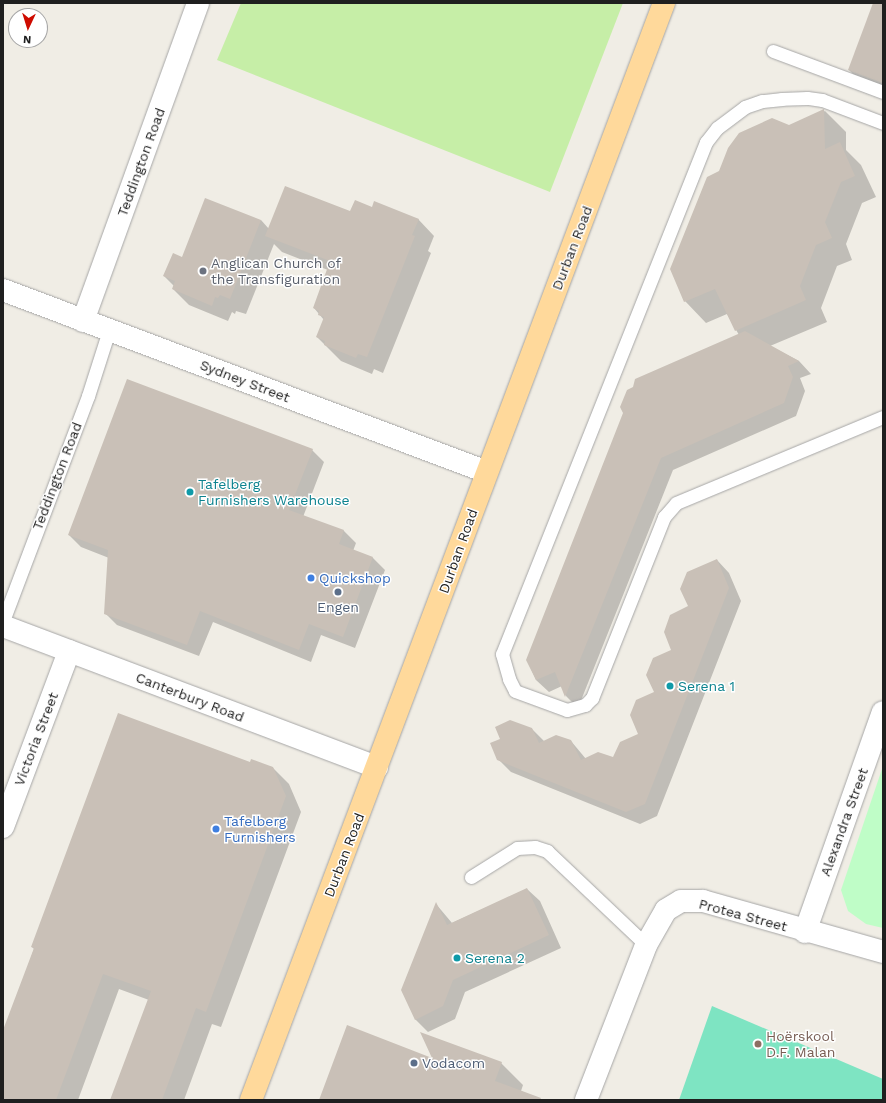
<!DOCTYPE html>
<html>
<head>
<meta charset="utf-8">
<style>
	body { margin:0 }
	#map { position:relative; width:886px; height:1103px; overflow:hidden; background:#f0ede5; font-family:"Work Sans",sans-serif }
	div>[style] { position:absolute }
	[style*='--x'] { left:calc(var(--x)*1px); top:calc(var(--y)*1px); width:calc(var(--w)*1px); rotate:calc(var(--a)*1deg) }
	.grass>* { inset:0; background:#c6eea7 }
	.park>* { inset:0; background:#bffdc7 }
	.pitch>* { inset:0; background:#7ee4c2 }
	.shadow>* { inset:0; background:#0003 }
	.building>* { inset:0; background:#c9c0b7 }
	.roads { filter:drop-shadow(0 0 1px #a6a6a6) drop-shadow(0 0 1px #a6a6a6) }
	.lane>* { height:13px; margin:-6.5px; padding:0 6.5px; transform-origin:6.5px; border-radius:6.5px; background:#fff }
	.street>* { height:22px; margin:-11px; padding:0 11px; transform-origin:11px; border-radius:11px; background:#fff }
	.primary>* { height:22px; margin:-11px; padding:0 11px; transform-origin:11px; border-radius:11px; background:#ffd99b }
	.dots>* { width:11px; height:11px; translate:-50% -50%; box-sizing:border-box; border:2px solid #fff; border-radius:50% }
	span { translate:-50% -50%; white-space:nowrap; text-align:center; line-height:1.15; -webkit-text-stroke:3px #fff; paint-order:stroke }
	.street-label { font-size:14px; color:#1f1f1f }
	.worship-label { font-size:14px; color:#5b616d }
	.left { translate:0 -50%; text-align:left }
	.culture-label { font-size:14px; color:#0d838f }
	.shop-label { font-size:14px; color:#366cbe }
	.service-label { font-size:14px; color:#4e5e75 }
	.education-label { font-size:14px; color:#785e54 }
	.frame { position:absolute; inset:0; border:4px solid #1f1f1f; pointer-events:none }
	.north { position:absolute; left:8px; top:8px; width:40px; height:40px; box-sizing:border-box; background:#fff; border:1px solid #a5a5a5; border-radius:50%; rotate:184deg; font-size:11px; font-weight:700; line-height:16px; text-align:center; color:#1f1f1f }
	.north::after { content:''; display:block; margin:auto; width:14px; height:18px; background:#ce0b00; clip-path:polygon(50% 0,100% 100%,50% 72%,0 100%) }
</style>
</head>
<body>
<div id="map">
	<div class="grass">
		<div style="clip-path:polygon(241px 3px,623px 3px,550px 192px,217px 60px)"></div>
	</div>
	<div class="park">
		<div style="clip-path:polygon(883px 766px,883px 928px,866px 924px,848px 911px,841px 890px)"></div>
	</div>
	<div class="pitch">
		<div style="clip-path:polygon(712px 1006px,883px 1079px,883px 1100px,679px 1100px)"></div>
	</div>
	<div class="shadow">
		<div style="clip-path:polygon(874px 3px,883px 3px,883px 95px,867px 88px,849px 70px)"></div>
		<div style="clip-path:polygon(825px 111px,846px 132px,846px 150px,861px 165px,876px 197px,862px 203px,846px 244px,852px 260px,837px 266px,821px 308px,827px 322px,770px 346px,799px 361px,811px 374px,800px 378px,805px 391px,796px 416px,673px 470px,578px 708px,566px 696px,562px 686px,549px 692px,536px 680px,527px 660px,739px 335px,727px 314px,706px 323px,685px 301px,720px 171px,789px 126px)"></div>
		<div style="clip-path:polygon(373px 208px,418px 219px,434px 236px,428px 251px,431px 253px,383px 373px,374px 369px,372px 374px,341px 361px,317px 337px,324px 320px,314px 308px,328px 270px,282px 252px,274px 244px,246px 314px,236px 311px,235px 314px,232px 312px,228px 321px,189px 305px,173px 289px,174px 286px,164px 276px,183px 258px,261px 220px,269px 229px)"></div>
		<div style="clip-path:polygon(312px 450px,324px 462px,303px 517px,344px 531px,356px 543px,353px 551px,373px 558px,385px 570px,355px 648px,321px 635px,311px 662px,213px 622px,199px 656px,117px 625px,105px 613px,109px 558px,81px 547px,69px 535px)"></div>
		<div style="clip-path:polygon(717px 560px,729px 573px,741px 601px,657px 816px,640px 824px,511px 772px,498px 759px,531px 728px,544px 741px,571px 741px,586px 759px,614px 759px,639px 735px,690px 607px)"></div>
		<div style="clip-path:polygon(251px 763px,272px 767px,289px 784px,301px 812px,221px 1027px,212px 1024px,184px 1100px,111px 1100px,149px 1000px,119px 989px,78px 1100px,3px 1100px,3px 1036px,34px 949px,32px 947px)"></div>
		<div style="clip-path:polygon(527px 889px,540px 901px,561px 948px,465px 992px,455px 1019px,428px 1032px,415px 1019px,436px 904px,452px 923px)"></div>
		<div style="clip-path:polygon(434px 1059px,501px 1063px,523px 1085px,521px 1091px,538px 1100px,320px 1100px)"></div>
	</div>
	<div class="building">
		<div style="clip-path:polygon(873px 3px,883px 3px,883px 83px,848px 70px)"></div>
		<div style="clip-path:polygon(824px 109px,825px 149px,840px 142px,855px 176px,841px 182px,825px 222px,832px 238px,816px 245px,800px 286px,806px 300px,735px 331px,715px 289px,684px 302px,670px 269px,707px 177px,719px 171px,728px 148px,739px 133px,772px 118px,789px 125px)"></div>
		<div style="clip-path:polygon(285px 186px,350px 211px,355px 200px,372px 207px,374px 201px,419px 219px,412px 235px,415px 236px,367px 357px,358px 354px,356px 358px,324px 345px,325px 341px,316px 337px,324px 317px,318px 315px,319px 311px,313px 308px,330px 261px,265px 236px)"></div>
		<div style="clip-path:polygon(205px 198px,261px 220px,230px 299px,220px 295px,218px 298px,215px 297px,212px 306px,172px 289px,175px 281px,163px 276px,173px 253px,182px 257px)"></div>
		<div style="clip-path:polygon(745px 331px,799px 361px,788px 366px,793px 377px,784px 403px,661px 458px,565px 697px,555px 672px,536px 680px,526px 660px,623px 413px,620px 407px,627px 390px,633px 387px,635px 379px)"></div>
		<div style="clip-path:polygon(127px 379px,313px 449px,289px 510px,344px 530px,339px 544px,373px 557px,343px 637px,309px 624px,299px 650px,200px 611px,187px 645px,104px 614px,108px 550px,68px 535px)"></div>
		<div style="clip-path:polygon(717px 559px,729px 588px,645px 804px,626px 812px,497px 760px,490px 743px,500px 739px,495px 727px,510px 720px,532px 728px,539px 743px,556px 735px,571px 740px,581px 760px,598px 752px,613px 757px,620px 742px,638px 734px,630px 715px,636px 700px,654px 692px,646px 675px,653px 658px,671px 650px,664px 632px,670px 615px,688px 606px,680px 589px,687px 572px)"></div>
		<div style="clip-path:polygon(118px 713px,250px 762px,251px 759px,273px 767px,286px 796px,206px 1012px,196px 1008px,162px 1100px,110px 1100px,151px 991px,103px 974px,56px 1100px,3px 1100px,3px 1030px,34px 948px,31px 947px)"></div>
		<div style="clip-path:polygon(527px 888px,549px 935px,453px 980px,443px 1006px,415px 1020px,401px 990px,436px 902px,447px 925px)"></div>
		<div style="clip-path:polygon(347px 1025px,432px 1058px,420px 1032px,502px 1062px,495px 1081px,541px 1098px,540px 1100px,319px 1100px)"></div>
	</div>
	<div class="roads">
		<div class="lane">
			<div style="--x:773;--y:51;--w:117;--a:20.4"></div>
			<div style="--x:883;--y:123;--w:65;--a:-159.3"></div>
			<div style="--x:822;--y:100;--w:15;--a:-172"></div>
			<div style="--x:807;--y:98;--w:25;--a:178"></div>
			<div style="--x:782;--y:99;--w:20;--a:174"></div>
			<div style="--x:762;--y:101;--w:18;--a:161"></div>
			<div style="--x:745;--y:107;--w:35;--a:143"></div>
			<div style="--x:717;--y:128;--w:18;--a:128"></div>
			<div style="--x:706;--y:142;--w:551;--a:111.72"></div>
			<div style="--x:502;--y:654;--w:26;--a:74"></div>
			<div style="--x:509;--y:679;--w:13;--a:63"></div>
			<div style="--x:515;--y:691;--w:55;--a:20.1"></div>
			<div style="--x:567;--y:710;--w:19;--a:-16"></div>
			<div style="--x:585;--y:705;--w:10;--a:-45"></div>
			<div style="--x:592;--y:698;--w:195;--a:-68.3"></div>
			<div style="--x:664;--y:517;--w:18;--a:-49"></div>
			<div style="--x:676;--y:503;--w:224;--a:-22.6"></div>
			<div style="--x:3;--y:621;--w:241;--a:-69.3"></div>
			<div style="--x:88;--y:396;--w:69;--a:-72.3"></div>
			<div style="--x:471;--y:877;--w:54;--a:-32.2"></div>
			<div style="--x:517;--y:848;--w:18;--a:-3"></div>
			<div style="--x:535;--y:847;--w:13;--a:18"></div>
			<div style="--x:547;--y:851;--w:137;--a:43.5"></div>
		</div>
		<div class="street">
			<div style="--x:3;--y:290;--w:517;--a:20.61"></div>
			<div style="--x:83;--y:321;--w:338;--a:-70.1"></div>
			<div style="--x:3;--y:626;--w:400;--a:20.7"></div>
			<div style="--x:3;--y:827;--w:188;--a:-69.4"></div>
			<div style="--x:805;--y:932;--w:233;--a:-70.5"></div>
			<div style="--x:586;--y:1100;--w:166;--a:-68.8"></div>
			<div style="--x:646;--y:945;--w:40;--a:-60.3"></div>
			<div style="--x:666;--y:910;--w:17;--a:-31"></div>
			<div style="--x:681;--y:901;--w:22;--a:0"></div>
			<div style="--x:703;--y:901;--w:187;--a:15.8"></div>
		</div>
		<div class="primary">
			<div style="--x:251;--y:1100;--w:1172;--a:-69.37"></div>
		</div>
	</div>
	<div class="dots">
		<div style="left:203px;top:271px;background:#6b7280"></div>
		<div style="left:190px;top:492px;background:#0f9aa8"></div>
		<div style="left:311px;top:578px;background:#3f7fe0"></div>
		<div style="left:338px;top:592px;background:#5c6f8a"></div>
		<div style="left:670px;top:686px;background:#0f9aa8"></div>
		<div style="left:216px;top:829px;background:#3f7fe0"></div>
		<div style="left:457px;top:958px;background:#0f9aa8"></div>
		<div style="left:758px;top:1044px;background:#8d6e63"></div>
		<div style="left:414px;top:1063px;background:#5c6f8a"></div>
	</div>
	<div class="street-label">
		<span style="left:141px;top:162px;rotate:-70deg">Teddington Road</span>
		<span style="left:572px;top:248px;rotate:-69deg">Durban Road</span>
		<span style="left:245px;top:381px;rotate:21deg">Sydney Street</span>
		<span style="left:57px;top:476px;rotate:-69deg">Teddington Road</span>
		<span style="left:458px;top:551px;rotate:-70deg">Durban Road</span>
		<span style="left:190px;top:697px;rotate:21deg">Canterbury Road</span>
		<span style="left:36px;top:739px;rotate:-69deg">Victoria Street</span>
		<span style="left:844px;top:822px;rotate:-70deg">Alexandra Street</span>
		<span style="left:344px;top:855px;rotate:-69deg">Durban Road</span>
		<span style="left:743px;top:915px;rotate:15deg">Protea Street</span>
	</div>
	<div class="worship-label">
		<span class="left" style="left:211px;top:271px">Anglican Church of<br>the Transfiguration</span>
	</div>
	<div class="culture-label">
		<span class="left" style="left:198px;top:492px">Tafelberg<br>Furnishers Warehouse</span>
		<span class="left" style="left:678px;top:686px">Serena 1</span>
		<span class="left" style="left:465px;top:958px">Serena 2</span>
	</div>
	<div class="shop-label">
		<span class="left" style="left:319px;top:578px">Quickshop</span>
		<span class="left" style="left:224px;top:829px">Tafelberg<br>Furnishers</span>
	</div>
	<div class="service-label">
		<span style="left:338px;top:607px">Engen</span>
		<span class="left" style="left:422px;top:1063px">Vodacom</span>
	</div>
	<div class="education-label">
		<span class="left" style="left:766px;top:1044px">Hoërskool<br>D.F. Malan</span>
	</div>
	<div class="frame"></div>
	<div class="north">N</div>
</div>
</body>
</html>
